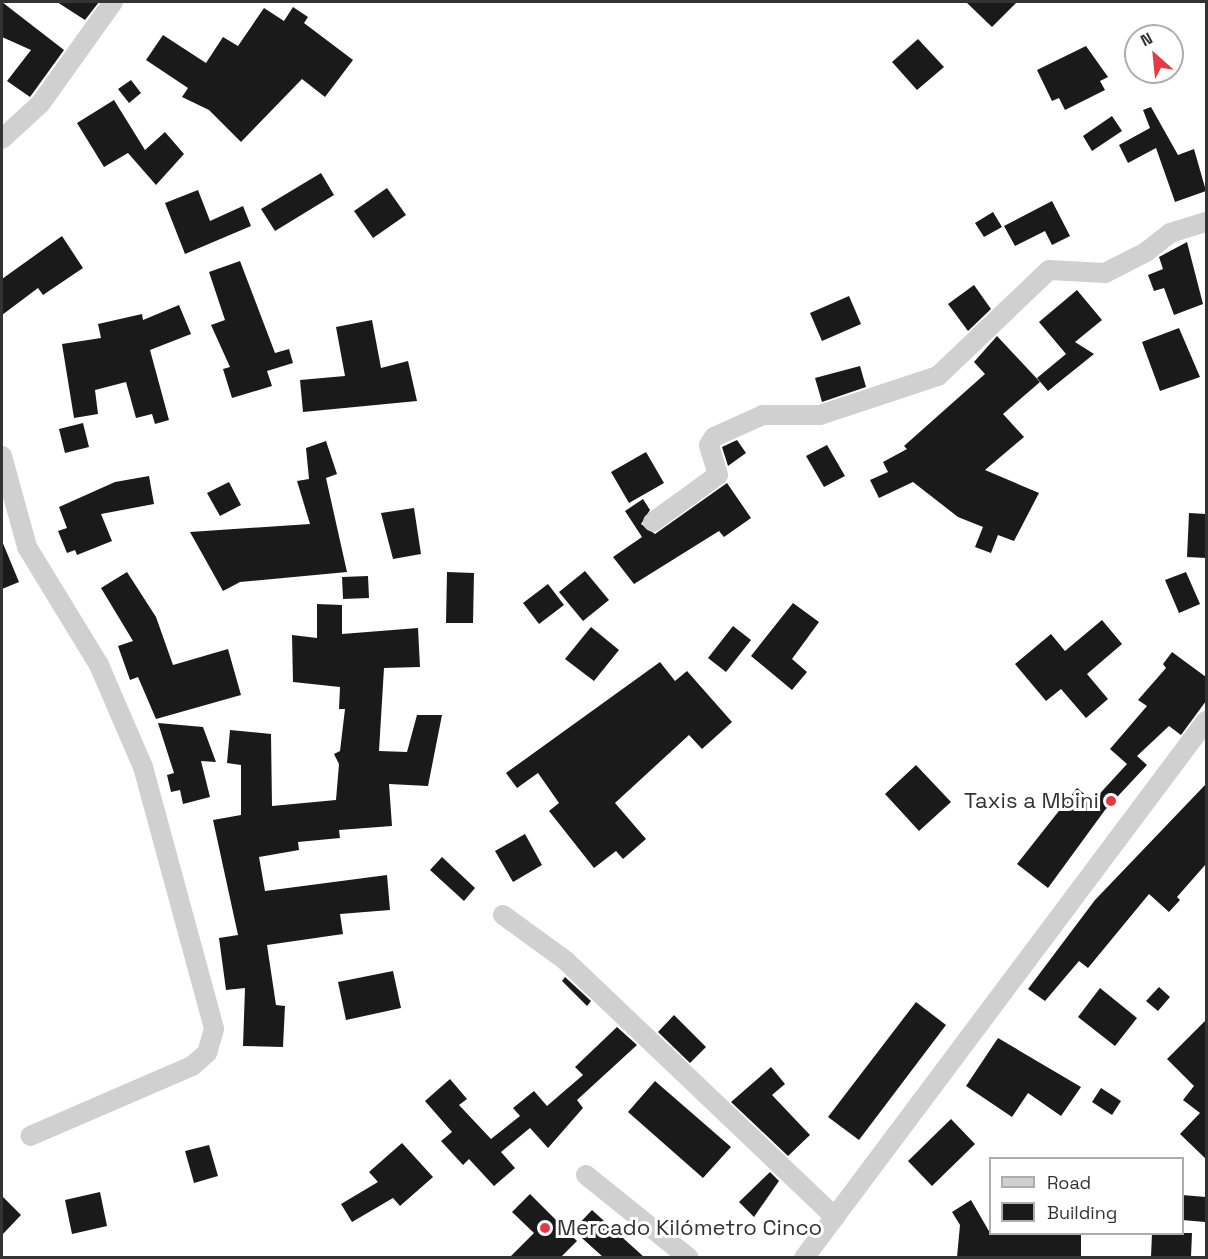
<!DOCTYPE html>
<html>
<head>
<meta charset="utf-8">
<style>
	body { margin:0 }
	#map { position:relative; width:1208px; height:1259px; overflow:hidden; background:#fff; font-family:"Space Grotesk",sans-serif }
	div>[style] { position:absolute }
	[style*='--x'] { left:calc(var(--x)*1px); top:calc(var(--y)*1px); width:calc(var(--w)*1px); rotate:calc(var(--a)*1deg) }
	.building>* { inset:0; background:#1a1a1a }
	.minor>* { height:20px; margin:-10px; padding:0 10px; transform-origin:10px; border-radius:10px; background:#d0d0d0 }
	.dots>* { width:16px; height:16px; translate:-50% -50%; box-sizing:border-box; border:3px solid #fff; border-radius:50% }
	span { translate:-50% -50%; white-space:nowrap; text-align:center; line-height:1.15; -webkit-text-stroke:6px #fff; paint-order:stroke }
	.poi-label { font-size:22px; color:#333 }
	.right { translate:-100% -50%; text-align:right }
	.left { translate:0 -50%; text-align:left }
	.frame { position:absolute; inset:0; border:3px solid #333; pointer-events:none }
	.legend { position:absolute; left:989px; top:1157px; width:195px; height:78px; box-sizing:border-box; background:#fff; border:2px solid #adadad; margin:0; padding:8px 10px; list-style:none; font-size:18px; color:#333 }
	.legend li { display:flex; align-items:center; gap:12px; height:30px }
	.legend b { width:30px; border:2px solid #adadad }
	.north { position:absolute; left:1124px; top:24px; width:60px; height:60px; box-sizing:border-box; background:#fff; border:2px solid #adadad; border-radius:50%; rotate:333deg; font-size:16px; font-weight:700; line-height:24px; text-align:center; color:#333 }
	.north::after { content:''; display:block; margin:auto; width:21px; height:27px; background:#e63946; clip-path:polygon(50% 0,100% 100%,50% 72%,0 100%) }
</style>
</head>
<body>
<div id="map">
	<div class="building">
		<div style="clip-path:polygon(2px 2px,64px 50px,30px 97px,7px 81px,31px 50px,2px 37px)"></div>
		<div style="clip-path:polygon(57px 2px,99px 2px,85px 20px)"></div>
		<div style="clip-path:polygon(966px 2px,1017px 2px,992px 27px)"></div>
		<div style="clip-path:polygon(293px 7px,308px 17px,304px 23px,353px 60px,325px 97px,302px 79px,241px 142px,209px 110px,182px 97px,188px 88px,146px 60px,163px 35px,206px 63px,223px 37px,238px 46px,264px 8px,284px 21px)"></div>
		<div style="clip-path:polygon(918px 39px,944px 67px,917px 90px,892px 62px)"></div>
		<div style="clip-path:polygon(1086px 46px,1108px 77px,1100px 81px,1105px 90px,1065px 110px,1059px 98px,1052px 101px,1037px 70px)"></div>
		<div style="clip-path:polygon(131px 80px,141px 93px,129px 103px,118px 89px)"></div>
		<div style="clip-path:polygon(114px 100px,145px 150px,165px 132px,184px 154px,156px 185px,128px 153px,104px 167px,77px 123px)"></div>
		<div style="clip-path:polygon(1151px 107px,1178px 155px,1194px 149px,1206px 191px,1175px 202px,1156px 148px,1128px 163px,1119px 145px,1150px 128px,1143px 110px)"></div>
		<div style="clip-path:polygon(1112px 116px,1122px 131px,1092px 151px,1083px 136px)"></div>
		<div style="clip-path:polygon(321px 173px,334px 195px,275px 231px,261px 209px)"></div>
		<div style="clip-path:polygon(387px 188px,406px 215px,373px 238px,354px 211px)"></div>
		<div style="clip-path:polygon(198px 190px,210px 221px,243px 206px,251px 226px,185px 254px,165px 203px)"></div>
		<div style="clip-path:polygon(1052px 201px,1070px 236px,1052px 245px,1045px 231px,1015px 246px,1004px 226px)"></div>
		<div style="clip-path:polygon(993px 212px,1002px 227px,984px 237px,975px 223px)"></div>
		<div style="clip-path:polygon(62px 236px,83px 268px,43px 295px,38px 288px,2px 315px,2px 279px)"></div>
		<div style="clip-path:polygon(1187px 242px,1203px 304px,1174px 315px,1164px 288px,1154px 291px,1148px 275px,1163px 269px,1159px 257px)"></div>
		<div style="clip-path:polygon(240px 261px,275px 353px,289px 349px,293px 363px,267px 371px,272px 386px,232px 398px,223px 369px,230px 367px,211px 325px,225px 320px,209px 272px)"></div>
		<div style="clip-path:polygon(974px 285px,991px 309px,968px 331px,948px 304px)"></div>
		<div style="clip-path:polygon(1077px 290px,1102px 320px,1075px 342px,1094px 354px,1048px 391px,1037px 378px,1066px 354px,1039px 322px)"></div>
		<div style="clip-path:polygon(849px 296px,861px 324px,822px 341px,810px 313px)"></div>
		<div style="clip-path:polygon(179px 305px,191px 334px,150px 350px,169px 420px,155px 424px,152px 414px,136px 418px,126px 382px,95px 390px,98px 414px,74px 418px,62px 344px,101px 338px,98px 324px,142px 314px,143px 320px)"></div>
		<div style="clip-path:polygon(372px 320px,381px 368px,408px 361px,417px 401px,303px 412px,300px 380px,345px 376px,336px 327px)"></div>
		<div style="clip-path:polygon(1179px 328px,1200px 377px,1160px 391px,1142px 342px)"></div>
		<div style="clip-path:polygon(997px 336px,1040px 382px,1003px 414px,1024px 437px,985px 470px,1039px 493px,1014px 541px,998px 535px,991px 553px,975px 547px,983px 527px,958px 517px,913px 482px,879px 498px,870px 480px,888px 472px,883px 462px,907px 449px,904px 446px,985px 374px,974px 362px)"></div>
		<div style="clip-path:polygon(860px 366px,866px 387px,822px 402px,815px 378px)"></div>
		<div style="clip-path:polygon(83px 423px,89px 447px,65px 453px,59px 429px)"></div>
		<div style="clip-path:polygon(737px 440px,746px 453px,728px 466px,722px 447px)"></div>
		<div style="clip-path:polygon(326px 441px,337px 474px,326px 478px,347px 572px,240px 582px,223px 591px,190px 532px,310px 524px,297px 481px,309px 479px,306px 448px)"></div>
		<div style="clip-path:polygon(827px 445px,845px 476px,824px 487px,806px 456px)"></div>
		<div style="clip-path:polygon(646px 452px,664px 483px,629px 503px,611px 472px)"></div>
		<div style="clip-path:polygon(149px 476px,154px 504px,101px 514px,112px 541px,77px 555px,75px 550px,67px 553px,58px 531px,67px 528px,59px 507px,115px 482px)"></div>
		<div style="clip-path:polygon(229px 482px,241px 505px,220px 516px,207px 493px)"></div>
		<div style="clip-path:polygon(727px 483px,751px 518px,724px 537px,719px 531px,634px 584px,613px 557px,642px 537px,625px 511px,643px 499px,650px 510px,641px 524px,655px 534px)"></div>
		<div style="clip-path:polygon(414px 508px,421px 554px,393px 559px,381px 513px)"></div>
		<div style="clip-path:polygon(1189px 513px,1206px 514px,1206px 558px,1187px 557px)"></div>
		<div style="clip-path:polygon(2px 541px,19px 582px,2px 589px)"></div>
		<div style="clip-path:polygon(585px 571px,609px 600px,583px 621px,559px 592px)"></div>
		<div style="clip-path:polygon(127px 572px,156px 617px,173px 665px,228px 649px,241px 695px,156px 719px,138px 677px,130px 680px,118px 646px,133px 641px,101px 588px)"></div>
		<div style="clip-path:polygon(447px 572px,474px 573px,473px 623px,446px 623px)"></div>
		<div style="clip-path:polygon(1186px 572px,1200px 604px,1179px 613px,1165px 580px)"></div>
		<div style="clip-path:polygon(368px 576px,369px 598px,343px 599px,342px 577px)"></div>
		<div style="clip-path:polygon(548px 584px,564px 605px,539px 624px,523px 603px)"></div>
		<div style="clip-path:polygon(793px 603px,819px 622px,792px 659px,807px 672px,792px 690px,751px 656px)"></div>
		<div style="clip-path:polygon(317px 604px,342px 605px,342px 634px,418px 628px,420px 667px,384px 668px,379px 751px,407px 752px,417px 715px,442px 715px,428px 786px,389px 784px,392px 826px,339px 830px,340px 838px,298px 842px,299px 850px,259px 857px,265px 891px,387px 875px,390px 910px,340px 914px,343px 934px,267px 945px,276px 1005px,285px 1006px,283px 1047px,243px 1046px,245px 988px,226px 990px,219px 938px,238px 935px,213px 820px,241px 815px,241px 765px,227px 763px,230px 730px,271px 734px,272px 806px,336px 800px,339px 764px,334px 754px,340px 751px,345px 709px,339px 709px,340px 687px,293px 682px,292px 635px,317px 638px)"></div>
		<div style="clip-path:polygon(1102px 620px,1122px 644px,1087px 674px,1108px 699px,1086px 718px,1061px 689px,1046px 701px,1015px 664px,1051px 634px,1065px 651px)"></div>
		<div style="clip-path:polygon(733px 626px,751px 640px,726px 672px,708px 658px)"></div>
		<div style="clip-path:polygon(591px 627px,619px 650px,594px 681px,565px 659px)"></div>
		<div style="clip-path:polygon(1172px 652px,1206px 677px,1206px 701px,1181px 735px,1169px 726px,1137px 756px,1147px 765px,1105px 810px,1048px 888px,1017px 864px,1077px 788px,1093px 801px,1127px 764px,1110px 749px,1147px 706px,1138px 700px,1166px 668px,1163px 664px)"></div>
		<div style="clip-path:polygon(660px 662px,675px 681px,687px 671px,732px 722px,702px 749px,689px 735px,615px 803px,646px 839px,623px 859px,616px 851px,594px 868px,549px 811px,559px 803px,538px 773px,517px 788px,506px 773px)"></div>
		<div style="clip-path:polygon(158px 723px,203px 727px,216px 762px,201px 761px,210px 797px,183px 804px,180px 790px,171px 792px,167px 775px,174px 773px)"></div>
		<div style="clip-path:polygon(916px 765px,951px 802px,919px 831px,885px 794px)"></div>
		<div style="clip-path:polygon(1206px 784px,1206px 864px,1177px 897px,1180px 900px,1169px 912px,1149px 894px,1088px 968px,1079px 961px,1045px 1001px,1028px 989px,1095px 900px)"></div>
		<div style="clip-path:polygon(525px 834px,542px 865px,513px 882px,495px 851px)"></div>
		<div style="clip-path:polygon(442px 857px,475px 888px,464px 901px,430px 870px)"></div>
		<div style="clip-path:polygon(393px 971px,401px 1008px,346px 1020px,338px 982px)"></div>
		<div style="clip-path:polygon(565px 977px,591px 1001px,587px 1006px,562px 981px)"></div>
		<div style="clip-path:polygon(1159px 987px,1170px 997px,1158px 1011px,1146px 1001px)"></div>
		<div style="clip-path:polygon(1100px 988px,1137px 1018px,1115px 1046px,1078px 1017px)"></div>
		<div style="clip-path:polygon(916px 1002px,946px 1025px,859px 1140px,828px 1117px)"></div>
		<div style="clip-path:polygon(674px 1015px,706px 1047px,690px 1063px,658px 1032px)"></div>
		<div style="clip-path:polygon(1206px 1020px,1206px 1159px,1180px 1134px,1200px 1113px,1183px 1100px,1194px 1086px,1167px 1059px)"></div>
		<div style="clip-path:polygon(617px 1027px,637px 1045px,577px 1100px,583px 1108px,548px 1148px,530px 1128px,501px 1152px,515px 1168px,494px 1186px,469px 1159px,463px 1165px,441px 1141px,452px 1132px,425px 1101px,450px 1079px,467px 1099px,459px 1105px,491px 1139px,520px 1116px,513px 1108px,534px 1091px,547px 1106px,583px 1075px,575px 1067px)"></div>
		<div style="clip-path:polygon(998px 1038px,1081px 1087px,1061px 1116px,1028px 1093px,1012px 1117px,966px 1086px)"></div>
		<div style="clip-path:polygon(771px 1067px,785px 1084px,772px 1095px,810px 1135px,788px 1156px,731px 1102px)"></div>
		<div style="clip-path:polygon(655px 1081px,731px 1147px,703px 1178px,628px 1112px)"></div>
		<div style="clip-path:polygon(1101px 1088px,1121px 1101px,1112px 1115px,1092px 1102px)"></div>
		<div style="clip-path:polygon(951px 1119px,975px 1144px,932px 1186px,908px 1161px)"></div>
		<div style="clip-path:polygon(402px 1143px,433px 1177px,400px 1206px,393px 1198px,352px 1222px,341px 1204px,378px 1182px,369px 1172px)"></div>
		<div style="clip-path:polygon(209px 1145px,218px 1176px,194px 1183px,185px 1151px)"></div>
		<div style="clip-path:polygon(770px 1172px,779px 1181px,754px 1217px,739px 1202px)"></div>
		<div style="clip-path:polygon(100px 1192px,107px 1226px,72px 1234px,65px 1200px)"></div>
		<div style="clip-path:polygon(530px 1194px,577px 1241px,561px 1257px,510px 1257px,534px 1233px,512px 1212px)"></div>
		<div style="clip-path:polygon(1182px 1195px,1206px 1197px,1205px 1222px,1182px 1220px)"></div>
		<div style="clip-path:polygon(2px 1196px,21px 1215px,2px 1235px)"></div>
		<div style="clip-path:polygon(971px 1200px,990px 1233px,1081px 1233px,1081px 1257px,957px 1257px,960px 1225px,952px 1212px)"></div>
		<div style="clip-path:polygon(592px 1210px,644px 1257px,603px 1257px,573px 1230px)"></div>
		<div style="clip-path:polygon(1152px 1233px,1192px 1233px,1191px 1257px,1151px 1257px)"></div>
	</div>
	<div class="minor">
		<div style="--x:2;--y:139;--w:53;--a:-42.7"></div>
		<div style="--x:41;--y:103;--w:124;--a:-54.5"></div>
		<div style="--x:2;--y:456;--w:94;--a:74.6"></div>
		<div style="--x:27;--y:547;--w:138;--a:58.6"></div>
		<div style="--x:99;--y:665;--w:111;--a:66.7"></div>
		<div style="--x:143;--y:767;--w:271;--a:74.8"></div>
		<div style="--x:214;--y:1029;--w:25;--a:106"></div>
		<div style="--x:207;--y:1053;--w:20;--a:139"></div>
		<div style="--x:192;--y:1066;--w:176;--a:156.6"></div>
		<div style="--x:653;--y:522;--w:80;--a:-35.9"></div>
		<div style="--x:718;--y:475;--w:31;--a:-107"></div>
		<div style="--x:709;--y:445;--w:9;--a:-58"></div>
		<div style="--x:714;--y:437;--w:54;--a:-24.2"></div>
		<div style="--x:763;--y:415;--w:57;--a:0"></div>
		<div style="--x:820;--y:415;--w:124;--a:-18.3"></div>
		<div style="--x:938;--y:376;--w:153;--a:-43.7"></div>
		<div style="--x:1049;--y:270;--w:56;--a:3.1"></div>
		<div style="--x:1105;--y:273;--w:46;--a:-27.1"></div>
		<div style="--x:1146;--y:252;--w:31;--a:-38"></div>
		<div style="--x:1170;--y:233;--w:38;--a:-17"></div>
		<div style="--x:503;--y:915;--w:77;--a:36"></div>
		<div style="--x:565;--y:960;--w:373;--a:43.6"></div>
		<div style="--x:586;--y:1175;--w:132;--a:38.9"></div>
		<div style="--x:804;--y:1258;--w:671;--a:-53.18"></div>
	</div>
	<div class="dots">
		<div style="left:1111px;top:801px;background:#e63946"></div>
		<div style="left:545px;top:1228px;background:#e63946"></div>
	</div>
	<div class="poi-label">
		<span class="right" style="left:1099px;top:801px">Taxis a Mbini</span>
		<span class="left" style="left:557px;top:1228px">Mercado Kilómetro Cinco</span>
	</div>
	<div class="frame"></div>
	<ul class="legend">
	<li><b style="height:8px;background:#d0d0d0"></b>Road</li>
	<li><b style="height:16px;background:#1a1a1a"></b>Building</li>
	</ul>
	<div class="north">N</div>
</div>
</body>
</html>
